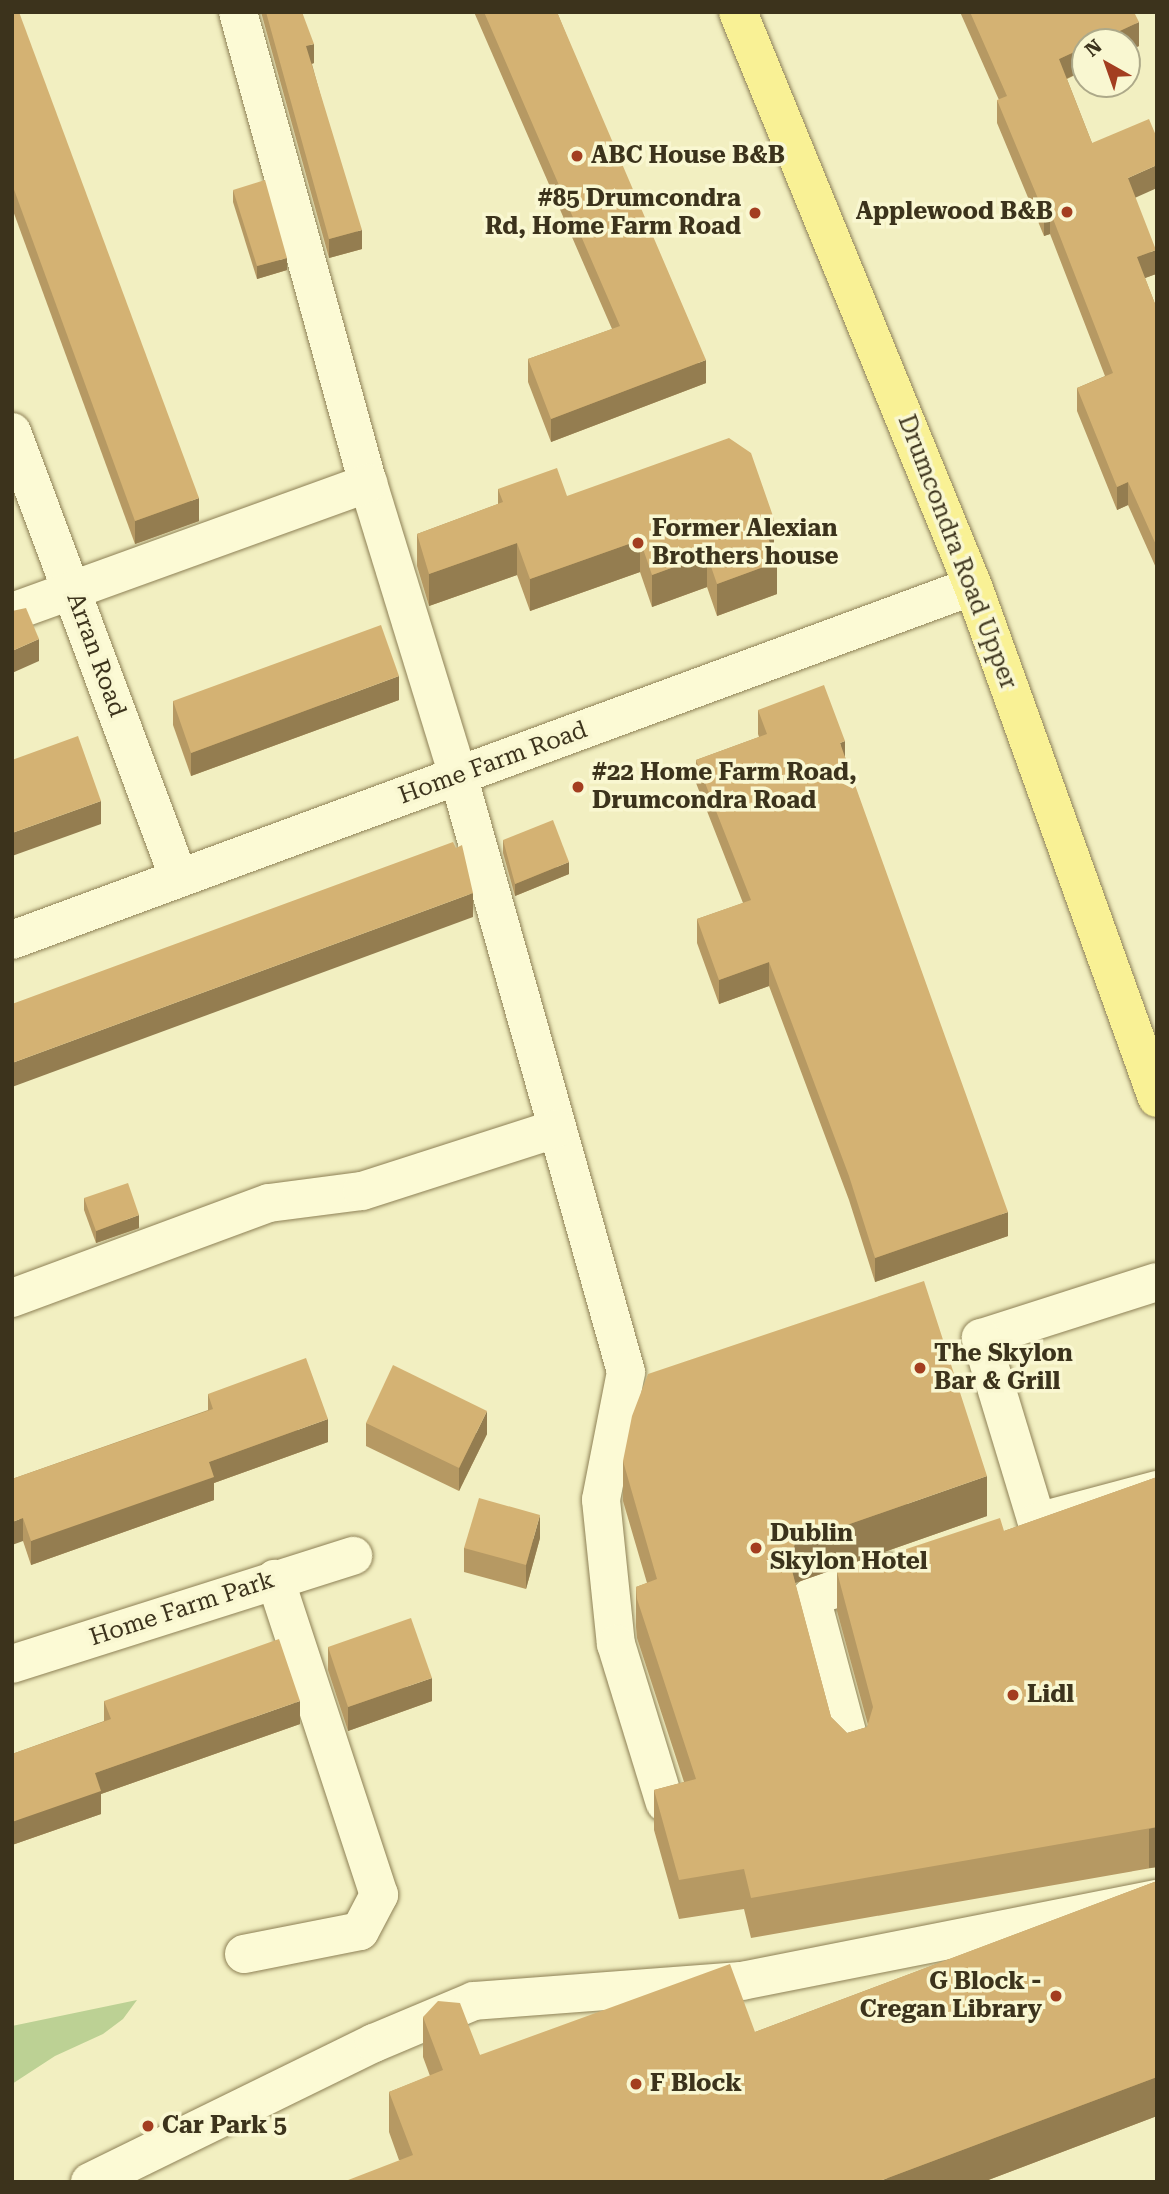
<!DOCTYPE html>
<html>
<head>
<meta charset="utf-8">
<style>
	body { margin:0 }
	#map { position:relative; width:1169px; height:2194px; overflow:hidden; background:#f2efc1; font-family:"Roboto Serif",serif }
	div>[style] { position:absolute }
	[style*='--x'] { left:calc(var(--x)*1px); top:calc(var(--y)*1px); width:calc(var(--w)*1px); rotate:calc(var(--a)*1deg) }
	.green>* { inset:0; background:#bcd194 }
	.roads { filter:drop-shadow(0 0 2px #8e8156) drop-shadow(0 0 2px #8e8156) }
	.minor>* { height:38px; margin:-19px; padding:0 19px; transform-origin:19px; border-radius:19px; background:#fcfad5 }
	.major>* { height:38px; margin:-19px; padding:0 19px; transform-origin:19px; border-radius:19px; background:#f9f195 }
	.wall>* { inset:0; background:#b69963 }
	.shaded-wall>* { inset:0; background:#947d50 }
	.building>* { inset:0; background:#d4b273 }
	.dots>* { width:19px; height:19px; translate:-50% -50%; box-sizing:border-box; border:4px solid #f9f7d1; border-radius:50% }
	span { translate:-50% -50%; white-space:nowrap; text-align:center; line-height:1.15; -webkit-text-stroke:7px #f9f7d1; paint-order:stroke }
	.poi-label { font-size:24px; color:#3c331c; font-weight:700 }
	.left { translate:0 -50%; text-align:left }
	.right { translate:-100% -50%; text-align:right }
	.street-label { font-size:24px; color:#3c331c }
	.frame { position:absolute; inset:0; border:14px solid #3c331c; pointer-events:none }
	.north { position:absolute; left:1071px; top:28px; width:70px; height:70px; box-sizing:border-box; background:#f9f7d1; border:2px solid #ada989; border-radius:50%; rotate:320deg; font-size:19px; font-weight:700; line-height:28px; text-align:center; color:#3c331c }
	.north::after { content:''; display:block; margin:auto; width:24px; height:32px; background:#a33e20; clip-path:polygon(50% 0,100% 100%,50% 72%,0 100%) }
</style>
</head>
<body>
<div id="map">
	<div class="green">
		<div style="clip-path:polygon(137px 2000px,123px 2019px,103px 2034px,55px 2056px,12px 2084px,12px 2026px)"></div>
	</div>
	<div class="roads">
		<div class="minor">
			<div style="--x:238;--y:12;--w:489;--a:74.6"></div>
			<div style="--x:368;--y:483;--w:306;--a:72.9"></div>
			<div style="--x:458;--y:775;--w:620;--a:74.28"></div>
			<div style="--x:626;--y:1372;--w:130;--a:101.1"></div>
			<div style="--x:601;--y:1500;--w:145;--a:84.1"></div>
			<div style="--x:616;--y:1644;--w:166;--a:72.9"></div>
			<div style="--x:12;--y:432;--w:476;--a:69.5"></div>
			<div style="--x:12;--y:612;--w:379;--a:-19.9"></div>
			<div style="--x:12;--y:940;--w:1024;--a:-20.22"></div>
			<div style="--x:1157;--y:1282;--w:185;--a:162.3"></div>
			<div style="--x:981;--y:1338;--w:192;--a:73.1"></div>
			<div style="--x:1037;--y:1522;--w:124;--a:-14.9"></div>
			<div style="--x:12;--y:1298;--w:274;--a:-20.3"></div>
			<div style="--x:269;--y:1203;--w:94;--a:-7.4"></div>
			<div style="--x:362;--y:1191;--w:203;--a:-17.8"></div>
			<div style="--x:12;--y:1664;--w:358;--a:-17.6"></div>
			<div style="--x:852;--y:1751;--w:159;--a:-104.9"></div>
			<div style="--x:811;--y:1597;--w:79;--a:-18.4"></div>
			<div style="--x:244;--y:1954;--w:118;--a:-11.2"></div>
			<div style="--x:360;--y:1931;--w:41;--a:-62.2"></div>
			<div style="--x:379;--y:1895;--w:333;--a:-108.2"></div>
			<div style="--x:90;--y:2182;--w:316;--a:-26.1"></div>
			<div style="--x:374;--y:2043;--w:108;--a:-22.8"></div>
			<div style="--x:474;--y:2001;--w:269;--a:-4.3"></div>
			<div style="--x:742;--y:1981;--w:423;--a:-11.2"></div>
		</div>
		<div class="major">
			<div style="--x:738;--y:12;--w:620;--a:67.74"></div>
			<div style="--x:973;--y:586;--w:544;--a:70.23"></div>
		</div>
	</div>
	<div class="wall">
		<div style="clip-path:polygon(12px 12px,199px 521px,135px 544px,12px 208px)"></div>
		<div style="clip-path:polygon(261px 12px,302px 12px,314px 63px,312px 64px,362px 249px,329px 258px)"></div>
		<div style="clip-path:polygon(474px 12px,557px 12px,706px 383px,551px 442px,528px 382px,528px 359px,612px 329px)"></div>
		<div style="clip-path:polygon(960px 12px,1134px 12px,1139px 46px,1127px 51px,1127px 42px,1085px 42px,1085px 70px,1067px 79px,1092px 143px,1135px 198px,1156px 274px,1145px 278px,1157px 309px,1157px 570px,1128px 505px,1117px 510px,1077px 411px,1077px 388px,1105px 376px,1050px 234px,1044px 236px,997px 123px,997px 100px,999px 100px)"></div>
		<div style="clip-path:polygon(233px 190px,287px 270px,257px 279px,233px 202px)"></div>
		<div style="clip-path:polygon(498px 489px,567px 496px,774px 551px,773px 553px,777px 594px,717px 616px,707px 587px,652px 607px,640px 572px,530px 611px,517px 575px,429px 606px,417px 566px,417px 534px,498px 504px)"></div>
		<div style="clip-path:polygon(399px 700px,191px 776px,173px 725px,173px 701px)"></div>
		<div style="clip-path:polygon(758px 710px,845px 757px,1008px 1236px,875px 1282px,849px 1200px,769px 986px,719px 1004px,697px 943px,697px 919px,743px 903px,696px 783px,696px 760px,759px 737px,758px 734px)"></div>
		<div style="clip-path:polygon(503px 840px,569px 874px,515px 896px,503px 853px)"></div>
		<div style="clip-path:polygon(84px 1198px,139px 1228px,96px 1243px,84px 1210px)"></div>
		<div style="clip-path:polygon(208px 1394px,328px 1442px,214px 1483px,214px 1500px,31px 1565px,23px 1541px,12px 1479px,208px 1410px)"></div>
		<div style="clip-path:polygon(366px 1423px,487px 1434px,459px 1491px,366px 1446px)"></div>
		<div style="clip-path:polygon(623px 1461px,987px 1516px,795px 1583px,831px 1717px,847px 1733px,867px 1727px,868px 1725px,837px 1611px,837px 1572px,1004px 1531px,1157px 1477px,1157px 1867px,751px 1938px,744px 1909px,679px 1919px,654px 1830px,654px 1790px,684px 1782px,637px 1638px,636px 1627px,636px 1587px,647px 1583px,623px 1501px)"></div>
		<div style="clip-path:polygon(540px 1538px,526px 1589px,464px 1572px,464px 1548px)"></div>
		<div style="clip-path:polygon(328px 1647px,432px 1701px,348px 1731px,328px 1670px)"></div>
		<div style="clip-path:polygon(104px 1701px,300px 1724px,101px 1794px,101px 1814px,12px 1845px,12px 1754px,104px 1721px)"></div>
		<div style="clip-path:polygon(1157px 1881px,1157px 2116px,983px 2182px,399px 2160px,389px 2132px,389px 2092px,430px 2076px,423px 2057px,423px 2017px,480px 2055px,755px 2032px)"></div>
	</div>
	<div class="shaded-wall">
		<div style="clip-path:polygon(1139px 22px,1139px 46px,1127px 51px,1127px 42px,1096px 42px)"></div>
		<div style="clip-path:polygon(314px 44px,314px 63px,306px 65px,306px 46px)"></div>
		<div style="clip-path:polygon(1085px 47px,1085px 70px,1059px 82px,1059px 59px)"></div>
		<div style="clip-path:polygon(1157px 165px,1157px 188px,1128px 201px,1128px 178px)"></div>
		<div style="clip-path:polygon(1050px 211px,1050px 234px,1044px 236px,1044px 213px)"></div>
		<div style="clip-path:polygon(362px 230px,362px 249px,329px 258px,329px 239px)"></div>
		<div style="clip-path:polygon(1156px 250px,1156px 274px,1137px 281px,1137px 257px)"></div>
		<div style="clip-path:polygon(287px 258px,287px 270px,257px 279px,257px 266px)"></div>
		<div style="clip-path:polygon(706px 360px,706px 383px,551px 442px,551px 419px)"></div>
		<div style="clip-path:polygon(1128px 482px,1128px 505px,1117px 510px,1117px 487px)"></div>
		<div style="clip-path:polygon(199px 498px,199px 521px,135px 544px,135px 521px)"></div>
		<div style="clip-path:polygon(774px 519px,774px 551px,766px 564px,766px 532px)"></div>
		<div style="clip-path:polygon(640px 540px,640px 572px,530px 611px,530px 579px)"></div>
		<div style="clip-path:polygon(517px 543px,517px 575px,429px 606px,429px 574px)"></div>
		<div style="clip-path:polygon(707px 555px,707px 587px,652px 607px,652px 575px)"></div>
		<div style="clip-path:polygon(777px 562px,777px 594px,717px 616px,717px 584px)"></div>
		<div style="clip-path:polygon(39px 639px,39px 661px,12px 673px,12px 651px)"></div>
		<div style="clip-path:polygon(399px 676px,399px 700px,191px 776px,191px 753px)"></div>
		<div style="clip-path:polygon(845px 741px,845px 765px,840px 743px)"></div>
		<div style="clip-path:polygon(101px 801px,101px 824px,12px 856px,12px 833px)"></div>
		<div style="clip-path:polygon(569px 862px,569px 874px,515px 896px,515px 884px)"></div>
		<div style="clip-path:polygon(473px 893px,473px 917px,12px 1087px,12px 1063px)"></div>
		<div style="clip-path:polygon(769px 962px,769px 986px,719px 1004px,719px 980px)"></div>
		<div style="clip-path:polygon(1008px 1212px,1008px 1236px,875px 1282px,875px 1258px)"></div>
		<div style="clip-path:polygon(139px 1215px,139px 1228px,96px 1243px,96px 1231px)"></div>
		<div style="clip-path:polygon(487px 1411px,487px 1434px,459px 1491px,459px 1468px)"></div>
		<div style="clip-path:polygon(328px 1419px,328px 1442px,214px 1483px,214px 1500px,31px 1565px,31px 1541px,209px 1462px)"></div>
		<div style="clip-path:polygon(987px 1476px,987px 1516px,795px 1583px,790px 1563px,795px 1543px)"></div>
		<div style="clip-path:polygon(540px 1515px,540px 1538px,526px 1589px,526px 1565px)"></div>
		<div style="clip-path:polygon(23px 1518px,23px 1541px,12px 1545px,12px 1522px)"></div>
		<div style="clip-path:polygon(432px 1678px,432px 1701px,348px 1731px,348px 1707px)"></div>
		<div style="clip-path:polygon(300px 1701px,300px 1724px,101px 1794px,101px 1814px,12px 1845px,12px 1822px,95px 1773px)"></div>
		<div style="clip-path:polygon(1157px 1827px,1157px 1867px,1149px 1868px,1149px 1829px)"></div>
		<div style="clip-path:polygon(1157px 2077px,1157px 2116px,983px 2182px,877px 2182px)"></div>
	</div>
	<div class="building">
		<div style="clip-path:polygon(12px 12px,19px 12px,199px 498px,135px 521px,12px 184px)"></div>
		<div style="clip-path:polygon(266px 12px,302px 12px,314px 44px,306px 46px,362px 230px,329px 239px)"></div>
		<div style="clip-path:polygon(484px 12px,557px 12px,706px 360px,551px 419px,528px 359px,620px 326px)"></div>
		<div style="clip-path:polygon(970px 12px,1134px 12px,1139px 22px,1096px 42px,1085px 42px,1085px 47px,1059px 59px,1092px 143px,1149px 119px,1157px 138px,1157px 165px,1128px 178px,1156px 250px,1137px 257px,1157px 309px,1157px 547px,1128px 482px,1117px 487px,1077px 388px,1113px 373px,1050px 211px,1044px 213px,997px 100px,1007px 96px)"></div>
		<div style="clip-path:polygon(265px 180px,287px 258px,257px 266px,233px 190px)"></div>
		<div style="clip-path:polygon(729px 438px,751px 453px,774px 519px,766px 532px,777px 562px,717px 584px,707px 555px,652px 575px,640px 540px,530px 579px,517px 543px,429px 574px,417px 534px,503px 502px,498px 489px,557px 468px,567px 496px)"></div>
		<div style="clip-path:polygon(26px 608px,39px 639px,12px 651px,12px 611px)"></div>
		<div style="clip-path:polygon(381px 625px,399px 676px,191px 753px,173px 701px)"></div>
		<div style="clip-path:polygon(824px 685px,845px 741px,840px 743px,1008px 1212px,875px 1258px,849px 1176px,769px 962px,719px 980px,697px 919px,751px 900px,696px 760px,767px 734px,758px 710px)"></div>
		<div style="clip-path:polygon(78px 736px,101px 801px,12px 833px,12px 760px)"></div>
		<div style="clip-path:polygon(553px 820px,569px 862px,515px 884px,503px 840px)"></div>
		<div style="clip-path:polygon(453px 842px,456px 848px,462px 845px,473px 893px,12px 1063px,12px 1004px)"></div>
		<div style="clip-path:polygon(128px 1183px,139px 1215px,96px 1231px,84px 1198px)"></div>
		<div style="clip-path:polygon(924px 1281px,987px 1476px,795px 1543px,790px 1563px,831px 1717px,847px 1733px,867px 1727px,873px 1707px,837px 1572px,1000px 1518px,1004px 1531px,1157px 1477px,1157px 1827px,751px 1898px,744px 1869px,679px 1880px,654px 1790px,696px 1779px,637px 1599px,636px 1587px,657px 1579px,623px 1461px,632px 1416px,648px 1374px)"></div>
		<div style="clip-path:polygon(306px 1358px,328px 1419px,209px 1462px,214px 1477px,31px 1541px,23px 1518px,12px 1522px,12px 1479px,213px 1409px,208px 1394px)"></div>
		<div style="clip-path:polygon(393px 1365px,487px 1411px,459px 1468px,366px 1423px)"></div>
		<div style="clip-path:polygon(479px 1498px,540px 1515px,526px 1565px,464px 1548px)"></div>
		<div style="clip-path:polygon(411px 1618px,432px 1678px,348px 1707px,328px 1647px)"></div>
		<div style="clip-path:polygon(279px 1639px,300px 1701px,95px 1773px,101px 1791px,12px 1822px,12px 1754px,111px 1719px,104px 1701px)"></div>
		<div style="clip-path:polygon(1157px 1881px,1157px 2077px,877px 2182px,343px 2182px,413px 2155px,389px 2092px,443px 2070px,423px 2017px,438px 2001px,460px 2003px,480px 2055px,730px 1964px,755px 2032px)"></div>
	</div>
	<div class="dots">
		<div style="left:577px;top:156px;background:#a33e20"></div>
		<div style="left:1067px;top:212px;background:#a33e20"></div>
		<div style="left:755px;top:213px;background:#a33e20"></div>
		<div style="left:638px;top:543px;background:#a33e20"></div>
		<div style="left:578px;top:787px;background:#a33e20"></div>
		<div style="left:920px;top:1368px;background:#a33e20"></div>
		<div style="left:756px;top:1548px;background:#a33e20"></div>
		<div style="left:1013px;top:1695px;background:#a33e20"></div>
		<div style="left:1056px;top:1996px;background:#a33e20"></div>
		<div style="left:636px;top:2084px;background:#a33e20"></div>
		<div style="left:148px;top:2126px;background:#a33e20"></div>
	</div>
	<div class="poi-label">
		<span class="left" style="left:591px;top:156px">ABC House B&amp;B</span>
		<span class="right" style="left:741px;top:213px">#85 Drumcondra<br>Rd, Home Farm Road</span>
		<span class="right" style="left:1053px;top:212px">Applewood B&amp;B</span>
		<span class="left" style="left:652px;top:543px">Former Alexian<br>Brothers house</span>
		<span class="left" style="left:592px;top:787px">#22 Home Farm Road,<br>Drumcondra Road</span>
		<span class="left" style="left:934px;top:1368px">The Skylon<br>Bar &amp; Grill</span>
		<span class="left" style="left:770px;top:1548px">Dublin<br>Skylon Hotel</span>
		<span class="left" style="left:1027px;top:1695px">Lidl</span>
		<span class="right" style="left:1042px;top:1996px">G Block -<br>Cregan Library</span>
		<span class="left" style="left:650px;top:2084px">F Block</span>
		<span class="left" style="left:162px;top:2126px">Car Park 5</span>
	</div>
	<div class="street-label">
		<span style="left:957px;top:552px;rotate:69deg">Drumcondra Road Upper</span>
		<span style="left:96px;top:655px;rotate:70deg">Arran Road</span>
		<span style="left:493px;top:763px;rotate:-20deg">Home Farm Road</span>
		<span style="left:182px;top:1609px;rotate:-18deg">Home Farm Park</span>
	</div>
	<div class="frame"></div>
	<div class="north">N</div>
</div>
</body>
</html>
